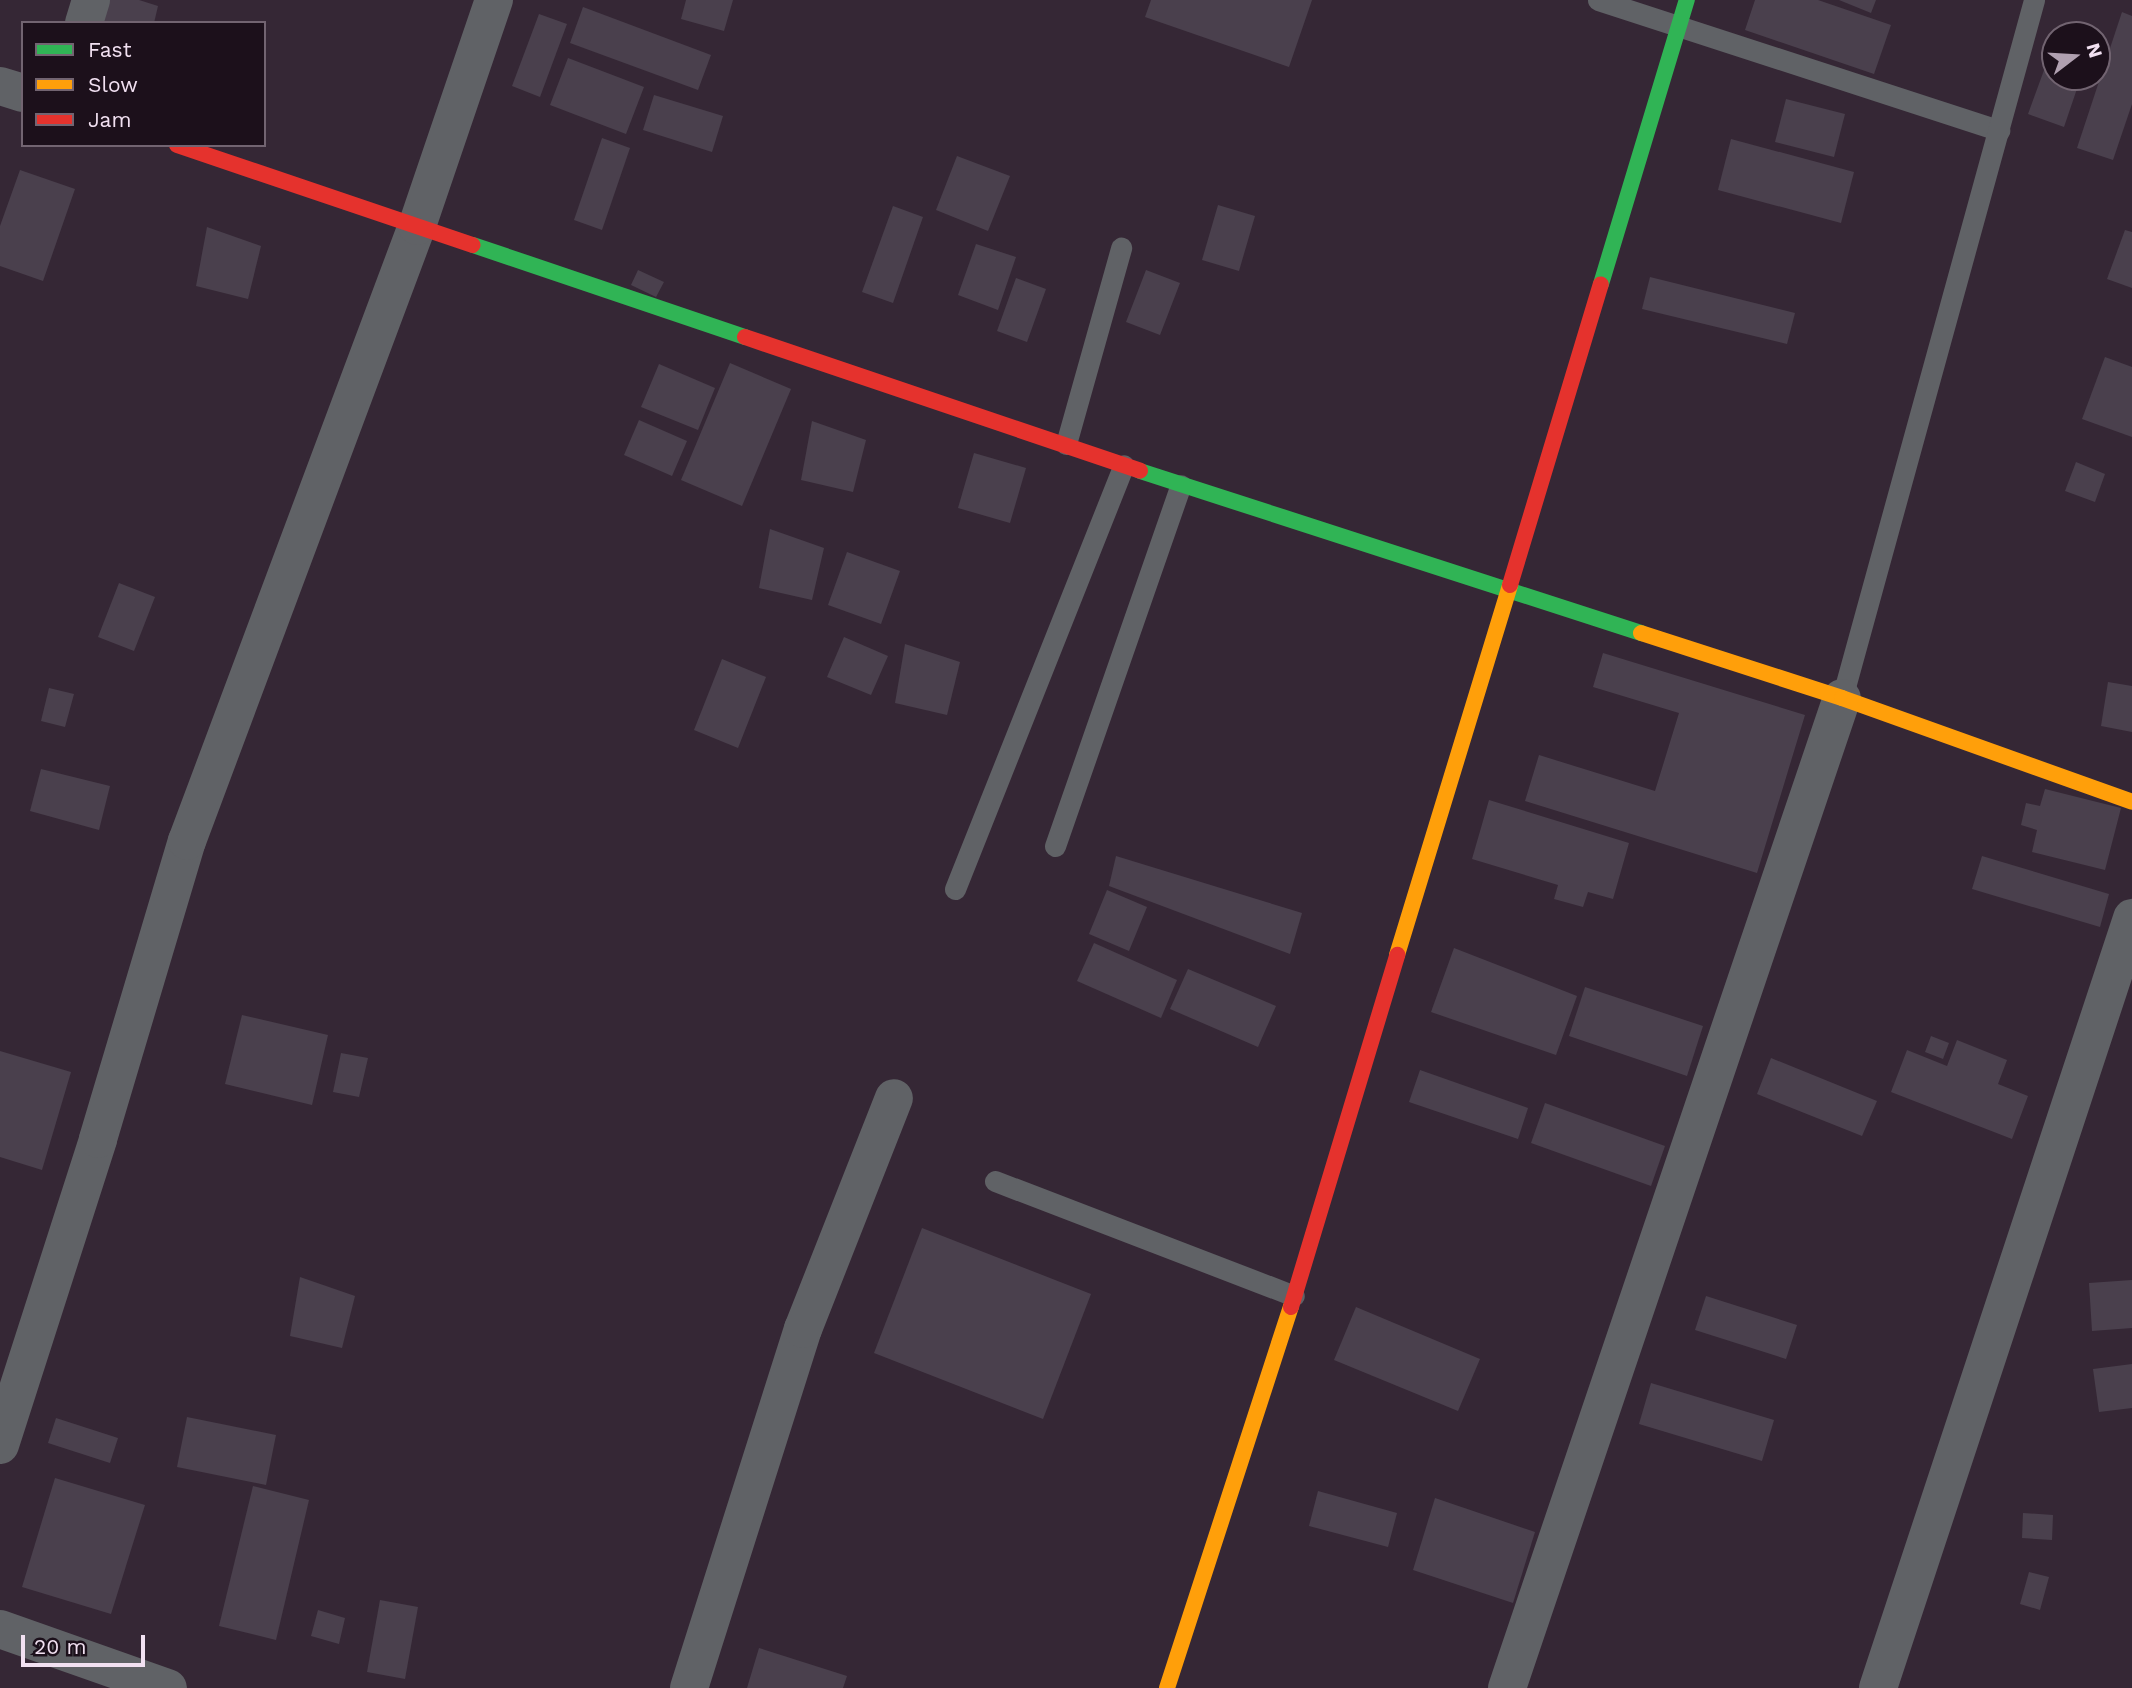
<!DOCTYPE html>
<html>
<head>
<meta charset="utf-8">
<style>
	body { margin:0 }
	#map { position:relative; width:2132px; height:1688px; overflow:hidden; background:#352735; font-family:"Work Sans",sans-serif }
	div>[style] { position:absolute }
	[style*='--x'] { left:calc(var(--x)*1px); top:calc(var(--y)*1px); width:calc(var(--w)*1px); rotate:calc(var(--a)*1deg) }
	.building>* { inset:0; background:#4a404d }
	.lane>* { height:21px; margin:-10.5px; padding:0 10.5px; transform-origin:10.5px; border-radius:10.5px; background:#606266 }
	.street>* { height:38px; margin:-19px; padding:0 19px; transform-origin:19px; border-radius:19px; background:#606266 }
	.fast>* { height:16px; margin:-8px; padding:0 8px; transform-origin:8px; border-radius:8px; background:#30b455 }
	.slow>* { height:16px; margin:-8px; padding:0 8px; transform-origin:8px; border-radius:8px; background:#ff9f0a }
	.jam>* { height:16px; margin:-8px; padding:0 8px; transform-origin:8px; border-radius:8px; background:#e5322d }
	span { translate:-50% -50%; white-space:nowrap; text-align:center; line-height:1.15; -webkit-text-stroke:5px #1c101b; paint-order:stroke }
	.legend { position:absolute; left:21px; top:21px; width:245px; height:126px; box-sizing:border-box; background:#1c101b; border:2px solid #726471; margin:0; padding:9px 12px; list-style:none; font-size:21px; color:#f2e1f2 }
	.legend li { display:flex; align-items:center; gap:14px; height:35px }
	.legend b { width:35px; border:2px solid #726471 }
	.north { position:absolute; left:2041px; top:21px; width:70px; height:70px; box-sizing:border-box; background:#1c101b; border:2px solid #726471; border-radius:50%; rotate:73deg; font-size:19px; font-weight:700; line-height:28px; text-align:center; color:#f2e1f2 }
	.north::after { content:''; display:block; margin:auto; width:24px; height:32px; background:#b0a0b0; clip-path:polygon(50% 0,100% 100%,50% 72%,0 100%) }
	.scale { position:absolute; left:21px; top:1635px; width:124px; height:32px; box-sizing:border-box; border:4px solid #f2e1f2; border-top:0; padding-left:9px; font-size:21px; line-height:24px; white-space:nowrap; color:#f2e1f2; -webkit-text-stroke:5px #1c101b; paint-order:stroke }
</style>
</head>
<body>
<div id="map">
	<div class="building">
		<div style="clip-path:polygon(101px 0,139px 0,158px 6px,154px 23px,97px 23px)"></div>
		<div style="clip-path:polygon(686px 0,733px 0,724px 31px,681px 19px)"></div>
		<div style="clip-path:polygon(1151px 0,1312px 0,1289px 67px,1145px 17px)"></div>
		<div style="clip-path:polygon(1755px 0,1818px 0,1891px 25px,1874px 74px,1745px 30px)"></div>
		<div style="clip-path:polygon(1839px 0,1876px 0,1871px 13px)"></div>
		<div style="clip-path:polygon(583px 7px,711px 55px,698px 90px,570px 43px)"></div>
		<div style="clip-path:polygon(2122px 12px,2132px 16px,2132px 104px,2113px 160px,2077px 148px)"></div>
		<div style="clip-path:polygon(539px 14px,567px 24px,540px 97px,512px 86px)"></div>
		<div style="clip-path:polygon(2055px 40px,2055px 77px,2081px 77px,2064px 127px,2028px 114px)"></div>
		<div style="clip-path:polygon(568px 58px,644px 87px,626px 134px,550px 105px)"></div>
		<div style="clip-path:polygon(654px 95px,723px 116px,712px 152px,643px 130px)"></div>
		<div style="clip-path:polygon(1786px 99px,1845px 114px,1834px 157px,1775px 142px)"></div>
		<div style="clip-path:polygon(602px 138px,630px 148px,602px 230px,574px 220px)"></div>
		<div style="clip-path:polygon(1731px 139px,1854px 172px,1841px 223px,1718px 190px)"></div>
		<div style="clip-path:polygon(957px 156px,1010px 176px,988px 231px,936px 210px)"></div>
		<div style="clip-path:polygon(20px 170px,75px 189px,43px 281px,0 266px,0 226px)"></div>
		<div style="clip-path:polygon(1218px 205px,1255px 216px,1239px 271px,1202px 260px)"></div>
		<div style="clip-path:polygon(893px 206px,923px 217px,893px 303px,862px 292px)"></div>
		<div style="clip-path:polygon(207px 227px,261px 246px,248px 299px,196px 286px)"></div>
		<div style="clip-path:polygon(2125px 230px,2132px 232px,2132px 288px,2107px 279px)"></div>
		<div style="clip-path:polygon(976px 244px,1016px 257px,998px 310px,958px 295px)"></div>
		<div style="clip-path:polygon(638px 270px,664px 282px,656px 297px,631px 285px)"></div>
		<div style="clip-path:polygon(1146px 270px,1180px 283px,1160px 335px,1126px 322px)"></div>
		<div style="clip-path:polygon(1650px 277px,1795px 313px,1787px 344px,1642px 309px)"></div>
		<div style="clip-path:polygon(1016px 278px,1046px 289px,1027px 342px,997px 331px)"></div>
		<div style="clip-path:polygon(2105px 357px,2132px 367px,2132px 437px,2082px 419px)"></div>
		<div style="clip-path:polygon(730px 363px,791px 389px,742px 506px,681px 480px)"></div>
		<div style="clip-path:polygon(659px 364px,715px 388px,698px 430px,641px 407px)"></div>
		<div style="clip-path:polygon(639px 420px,687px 441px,672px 476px,624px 455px)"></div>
		<div style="clip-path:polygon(812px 421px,866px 440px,853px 492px,801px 480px)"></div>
		<div style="clip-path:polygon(974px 453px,1026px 468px,1010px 523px,958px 508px)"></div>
		<div style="clip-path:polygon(2076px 462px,2105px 474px,2095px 502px,2065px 491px)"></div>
		<div style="clip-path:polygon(770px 529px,824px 548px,812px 600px,759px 588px)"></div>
		<div style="clip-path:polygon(847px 552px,900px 571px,881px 624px,828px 605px)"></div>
		<div style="clip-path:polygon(119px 583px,155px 597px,134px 651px,98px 637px)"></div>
		<div style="clip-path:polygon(844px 637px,888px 656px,871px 695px,827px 677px)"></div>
		<div style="clip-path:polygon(905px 644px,960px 662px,947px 715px,895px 703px)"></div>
		<div style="clip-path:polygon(1603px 653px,1805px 715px,1757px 873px,1525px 801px,1539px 755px,1655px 791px,1679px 713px,1593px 687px)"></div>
		<div style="clip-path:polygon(722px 659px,766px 677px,738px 748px,694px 730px)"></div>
		<div style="clip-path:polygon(2108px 682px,2132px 686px,2132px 732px,2101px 726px)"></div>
		<div style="clip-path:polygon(49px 688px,74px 694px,65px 727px,41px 721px)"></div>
		<div style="clip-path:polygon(41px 769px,110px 786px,99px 830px,30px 811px)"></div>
		<div style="clip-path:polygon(2045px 789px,2121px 808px,2105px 870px,2032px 852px,2037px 830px,2021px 825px,2026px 803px,2040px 806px)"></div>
		<div style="clip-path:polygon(1489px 800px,1629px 843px,1613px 899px,1588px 892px,1583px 907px,1554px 899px,1558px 885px,1472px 859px)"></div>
		<div style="clip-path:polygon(1116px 856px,1302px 913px,1290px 954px,1109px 886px)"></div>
		<div style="clip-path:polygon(1982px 856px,2109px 894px,2100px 927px,1972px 889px)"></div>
		<div style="clip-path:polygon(1107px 890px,1147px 907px,1129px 951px,1089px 934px)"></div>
		<div style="clip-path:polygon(1094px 943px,1177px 980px,1161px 1018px,1077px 981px)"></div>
		<div style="clip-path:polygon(1454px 948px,1577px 996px,1556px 1055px,1431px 1012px)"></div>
		<div style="clip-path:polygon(1188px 969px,1276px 1006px,1258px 1047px,1170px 1009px)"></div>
		<div style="clip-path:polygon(1585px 987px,1703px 1026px,1687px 1076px,1569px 1036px)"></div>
		<div style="clip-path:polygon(242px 1015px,328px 1035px,312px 1105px,225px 1084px)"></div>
		<div style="clip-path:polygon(1931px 1036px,1949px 1043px,1943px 1059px,1925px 1052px)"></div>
		<div style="clip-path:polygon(1957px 1040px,2007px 1060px,1998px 1084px,2028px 1096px,2012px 1139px,1891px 1092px,1907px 1050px,1947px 1066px)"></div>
		<div style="clip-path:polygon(0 1051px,71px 1072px,42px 1170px,0 1157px)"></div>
		<div style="clip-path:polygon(341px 1053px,368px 1058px,359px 1097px,333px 1092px)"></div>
		<div style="clip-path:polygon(1771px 1058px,1877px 1101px,1862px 1136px,1757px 1094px)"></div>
		<div style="clip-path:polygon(1420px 1070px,1528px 1108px,1518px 1139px,1409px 1102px)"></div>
		<div style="clip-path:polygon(1545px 1103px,1665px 1146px,1651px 1186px,1531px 1143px)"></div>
		<div style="clip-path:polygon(922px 1228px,1091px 1294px,1043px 1419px,874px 1353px)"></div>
		<div style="clip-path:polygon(300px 1277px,355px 1296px,342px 1348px,290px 1336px)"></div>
		<div style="clip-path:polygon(2132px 1280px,2132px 1328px,2092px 1331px,2089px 1283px)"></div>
		<div style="clip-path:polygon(1706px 1296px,1797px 1325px,1786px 1359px,1695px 1330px)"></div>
		<div style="clip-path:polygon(1356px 1307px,1480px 1359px,1458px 1411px,1334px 1360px)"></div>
		<div style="clip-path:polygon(2132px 1364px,2132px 1408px,2099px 1412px,2093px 1369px)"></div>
		<div style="clip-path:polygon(1651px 1383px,1774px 1420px,1762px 1461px,1639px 1424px)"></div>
		<div style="clip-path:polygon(187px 1417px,276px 1435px,266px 1485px,177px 1467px)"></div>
		<div style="clip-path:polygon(56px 1418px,118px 1438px,110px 1463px,48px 1443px)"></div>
		<div style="clip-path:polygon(55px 1478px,145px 1505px,111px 1614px,22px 1587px)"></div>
		<div style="clip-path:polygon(253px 1486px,309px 1500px,276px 1640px,219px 1626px)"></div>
		<div style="clip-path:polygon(1318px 1491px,1397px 1513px,1388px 1547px,1309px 1526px)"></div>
		<div style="clip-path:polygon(1435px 1498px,1535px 1532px,1513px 1603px,1413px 1570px)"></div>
		<div style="clip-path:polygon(2023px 1513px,2053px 1515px,2052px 1540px,2022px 1538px)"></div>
		<div style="clip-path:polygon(2029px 1572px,2049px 1577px,2040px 1610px,2020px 1604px)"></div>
		<div style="clip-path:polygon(380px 1600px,418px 1607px,405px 1679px,367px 1672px)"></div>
		<div style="clip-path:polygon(318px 1610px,345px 1618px,339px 1644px,311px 1636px)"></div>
		<div style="clip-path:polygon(759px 1648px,847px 1676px,843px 1688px,747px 1688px)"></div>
	</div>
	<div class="lane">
		<div style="--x:1598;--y:0;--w:422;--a:18"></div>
		<div style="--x:1066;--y:444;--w:204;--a:-74.3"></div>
		<div style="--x:1842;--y:698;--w:724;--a:-74.62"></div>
		<div style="--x:1055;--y:846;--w:382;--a:-70.8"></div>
		<div style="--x:955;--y:889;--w:456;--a:-68.3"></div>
		<div style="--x:995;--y:1181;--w:320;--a:21"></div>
	</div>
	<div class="street">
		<div style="--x:84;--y:23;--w:24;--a:-73"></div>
		<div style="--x:0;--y:86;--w:24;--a:17"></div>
		<div style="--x:0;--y:1445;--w:321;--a:-72.2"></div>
		<div style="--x:98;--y:1139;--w:311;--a:-73.4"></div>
		<div style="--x:187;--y:841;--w:657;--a:-69.5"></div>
		<div style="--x:417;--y:226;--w:239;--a:-71.2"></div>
		<div style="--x:0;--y:1629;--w:178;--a:19.4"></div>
		<div style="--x:689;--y:1688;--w:377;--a:-72.4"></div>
		<div style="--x:803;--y:1329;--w:248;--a:-68.5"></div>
		<div style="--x:1507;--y:1688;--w:1045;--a:-71.31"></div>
		<div style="--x:1878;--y:1688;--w:811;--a:-71.74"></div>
	</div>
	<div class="fast">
		<div style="--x:473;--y:245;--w:287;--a:18.7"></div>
		<div style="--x:1601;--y:284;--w:297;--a:-73.2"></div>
		<div style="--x:1140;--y:471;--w:527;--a:17.92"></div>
	</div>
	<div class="slow">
		<div style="--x:1641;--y:633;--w:211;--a:17.9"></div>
		<div style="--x:1842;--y:698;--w:308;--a:19.7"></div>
		<div style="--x:1397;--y:955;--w:387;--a:-73"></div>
		<div style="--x:1167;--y:1688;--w:401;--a:-72"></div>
	</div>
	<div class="jam">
		<div style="--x:177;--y:145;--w:312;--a:18.7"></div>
		<div style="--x:745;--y:337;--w:417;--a:18.7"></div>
		<div style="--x:1510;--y:585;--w:314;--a:-73.2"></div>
		<div style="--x:1291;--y:1307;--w:368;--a:-73.2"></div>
	</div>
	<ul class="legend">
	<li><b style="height:9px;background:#30b455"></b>Fast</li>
	<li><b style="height:9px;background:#ff9f0a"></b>Slow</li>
	<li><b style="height:9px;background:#e5322d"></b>Jam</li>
	</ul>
	<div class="north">N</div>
	<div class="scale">20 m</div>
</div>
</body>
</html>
